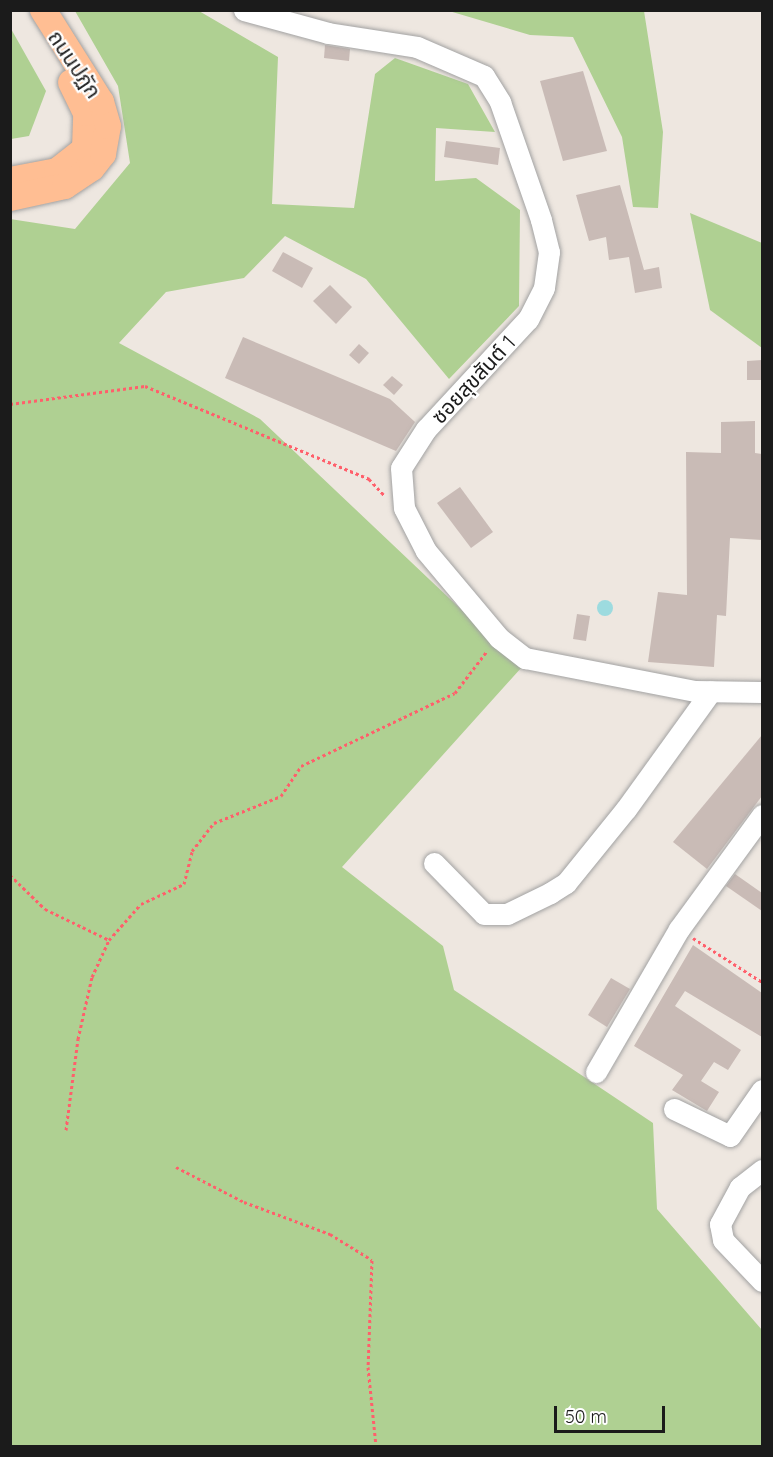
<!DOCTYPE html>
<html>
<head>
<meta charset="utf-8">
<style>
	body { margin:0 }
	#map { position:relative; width:773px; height:1457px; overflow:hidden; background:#eee7e0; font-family:Quicksand,"Noto Sans Thai",sans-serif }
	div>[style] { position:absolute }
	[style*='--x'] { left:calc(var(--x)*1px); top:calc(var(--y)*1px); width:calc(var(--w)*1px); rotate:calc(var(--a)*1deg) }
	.forest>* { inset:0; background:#afd092 }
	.water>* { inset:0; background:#9ddbdf }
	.round { border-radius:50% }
	.building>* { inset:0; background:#c9bbb6 }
	.path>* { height:3px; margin-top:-1.5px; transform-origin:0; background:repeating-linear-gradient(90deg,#ff5f6b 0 3px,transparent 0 6px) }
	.roads { filter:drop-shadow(0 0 2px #a2a2a2) drop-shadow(0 0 2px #a2a2a2) }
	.minor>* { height:21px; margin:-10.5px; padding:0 10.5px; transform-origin:10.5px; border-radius:10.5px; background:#fff }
	.major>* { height:26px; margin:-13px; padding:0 13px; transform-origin:13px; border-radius:13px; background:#ffbe93 }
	span { translate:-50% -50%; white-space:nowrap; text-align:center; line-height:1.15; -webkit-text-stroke:4.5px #fff; paint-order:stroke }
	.street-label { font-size:21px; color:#1b1b1b }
	.frame { position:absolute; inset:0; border:12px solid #1b1b1b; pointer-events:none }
	.scale { position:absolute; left:554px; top:1406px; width:111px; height:27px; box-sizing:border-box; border:3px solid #1b1b1b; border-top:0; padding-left:8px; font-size:18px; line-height:21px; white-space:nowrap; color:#1b1b1b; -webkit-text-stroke:4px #fff; paint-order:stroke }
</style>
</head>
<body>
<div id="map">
	<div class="forest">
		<div style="clip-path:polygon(75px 11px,199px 11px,278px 57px,272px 204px,354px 208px,375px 74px,395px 58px,468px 84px,495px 132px,436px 128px,435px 181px,476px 178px,520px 210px,519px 306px,449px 379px,366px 279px,285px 236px,244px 278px,166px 292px,119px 343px,260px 419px,522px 667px,342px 867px,443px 946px,454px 990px,653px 1123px,657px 1209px,762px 1330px,762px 1446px,11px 1446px,10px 219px,75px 229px,130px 163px,118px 86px)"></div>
		<div style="clip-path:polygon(449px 11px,644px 11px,663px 132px,658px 208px,633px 207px,622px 137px,573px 37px,530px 35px)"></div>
		<div style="clip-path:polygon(10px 27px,46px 91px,29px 136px,11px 139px)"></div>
		<div style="clip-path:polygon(690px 213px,762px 243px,762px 348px,710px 310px)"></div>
	</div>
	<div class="water">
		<div class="round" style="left:597px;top:600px;width:16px;height:16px"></div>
	</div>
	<div class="building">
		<div style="clip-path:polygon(325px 45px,350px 49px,349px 61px,324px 58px)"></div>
		<div style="clip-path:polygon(583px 71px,607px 151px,563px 161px,540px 81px)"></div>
		<div style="clip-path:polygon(446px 141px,500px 148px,498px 165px,444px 157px)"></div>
		<div style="clip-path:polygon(620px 185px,644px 270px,659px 267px,662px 288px,635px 293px,629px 257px,609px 260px,606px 237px,589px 241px,576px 195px)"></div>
		<div style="clip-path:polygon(283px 252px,313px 268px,302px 288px,272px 271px)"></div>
		<div style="clip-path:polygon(330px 285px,352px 307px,336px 324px,313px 301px)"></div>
		<div style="clip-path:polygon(243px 337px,390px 399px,415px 422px,396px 451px,225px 378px)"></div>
		<div style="clip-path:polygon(359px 344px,369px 353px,359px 364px,349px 355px)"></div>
		<div style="clip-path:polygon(762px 360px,762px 380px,747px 380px,747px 361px)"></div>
		<div style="clip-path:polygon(392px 376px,403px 385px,394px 395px,383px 385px)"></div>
		<div style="clip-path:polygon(755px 421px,755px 453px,762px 454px,762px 540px,730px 538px,726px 616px,717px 615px,714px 667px,648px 662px,658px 592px,687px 595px,686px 452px,721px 453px,721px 422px)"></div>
		<div style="clip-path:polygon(460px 487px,493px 532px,471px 548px,437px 503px)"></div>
		<div style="clip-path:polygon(577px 614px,590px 616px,586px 641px,573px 639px)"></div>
		<div style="clip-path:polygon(762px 735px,762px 796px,707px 869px,673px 842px)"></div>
		<div style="clip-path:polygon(735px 874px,762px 893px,762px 911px,726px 886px)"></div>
		<div style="clip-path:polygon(693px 945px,762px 993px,762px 1037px,685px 991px,675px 1006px,741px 1050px,728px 1070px,714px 1062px,701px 1081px,719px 1092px,707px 1111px,672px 1090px,683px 1075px,634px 1046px)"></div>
		<div style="clip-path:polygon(611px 978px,630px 989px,607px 1027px,588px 1015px)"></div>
	</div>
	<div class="path">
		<div style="--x:10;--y:404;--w:136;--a:-7.6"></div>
		<div style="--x:145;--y:386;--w:243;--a:22.5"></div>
		<div style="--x:369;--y:479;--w:23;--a:47"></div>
		<div style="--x:10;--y:875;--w:49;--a:44.2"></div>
		<div style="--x:45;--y:909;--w:71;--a:25.8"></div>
		<div style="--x:693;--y:938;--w:82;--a:32.5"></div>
		<div style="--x:66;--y:1130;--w:92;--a:-82.5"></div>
		<div style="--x:78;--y:1039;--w:64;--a:-77.3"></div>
		<div style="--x:92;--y:977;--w:41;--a:-65.3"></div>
		<div style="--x:109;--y:940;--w:48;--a:-48.4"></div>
		<div style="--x:141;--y:904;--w:47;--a:-24.9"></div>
		<div style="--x:184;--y:884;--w:34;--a:-76"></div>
		<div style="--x:192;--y:851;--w:36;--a:-52"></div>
		<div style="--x:214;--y:823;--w:72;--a:-21.9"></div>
		<div style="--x:281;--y:796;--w:36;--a:-56"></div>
		<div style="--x:301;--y:766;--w:170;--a:-25.4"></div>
		<div style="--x:455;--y:693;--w:53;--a:-52.7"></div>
		<div style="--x:176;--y:1167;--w:76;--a:27.2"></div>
		<div style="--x:244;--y:1202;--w:92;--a:20.4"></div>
		<div style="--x:330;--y:1234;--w:49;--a:31.8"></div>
		<div style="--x:372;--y:1260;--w:107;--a:92.1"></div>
		<div style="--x:368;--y:1367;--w:79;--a:84.2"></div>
	</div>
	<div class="roads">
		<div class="minor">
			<div style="--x:244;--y:10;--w:87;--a:15.3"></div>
			<div style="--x:328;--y:33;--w:90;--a:8.9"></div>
			<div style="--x:417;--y:47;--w:73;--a:23.4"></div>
			<div style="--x:484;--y:76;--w:31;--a:58"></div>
			<div style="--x:500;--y:102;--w:125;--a:70.8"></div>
			<div style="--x:541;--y:220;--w:33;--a:76"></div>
			<div style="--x:549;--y:252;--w:36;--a:98"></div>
			<div style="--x:544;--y:288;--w:35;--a:117"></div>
			<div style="--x:528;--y:319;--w:150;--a:132.8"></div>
			<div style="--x:426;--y:429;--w:46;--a:122.7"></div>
			<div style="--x:401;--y:468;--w:40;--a:85.7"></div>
			<div style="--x:404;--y:508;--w:48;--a:62.9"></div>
			<div style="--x:426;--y:551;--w:114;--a:50"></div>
			<div style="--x:499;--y:638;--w:33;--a:38"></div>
			<div style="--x:525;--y:658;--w:173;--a:11"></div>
			<div style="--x:695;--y:691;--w:67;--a:0.9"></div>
			<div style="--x:434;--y:863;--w:71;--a:45.6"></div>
			<div style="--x:484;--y:914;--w:23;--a:0"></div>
			<div style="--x:507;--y:914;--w:48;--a:-26"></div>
			<div style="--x:550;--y:893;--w:19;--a:-32"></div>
			<div style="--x:566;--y:883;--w:95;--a:-51"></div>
			<div style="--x:626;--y:809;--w:145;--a:-54.2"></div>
			<div style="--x:596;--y:1072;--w:165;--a:-59.9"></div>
			<div style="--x:679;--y:929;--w:141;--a:-53.9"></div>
			<div style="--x:674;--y:1109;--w:62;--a:25.7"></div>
			<div style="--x:730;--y:1136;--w:56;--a:-55.2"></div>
			<div style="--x:762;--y:1170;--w:28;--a:142"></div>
			<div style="--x:740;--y:1187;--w:42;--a:118.4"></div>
			<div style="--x:720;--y:1224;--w:16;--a:79"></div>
			<div style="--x:723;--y:1240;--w:57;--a:46.4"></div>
		</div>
		<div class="major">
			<div style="--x:10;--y:180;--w:48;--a:-10.8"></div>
			<div style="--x:57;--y:171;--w:36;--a:-38"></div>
			<div style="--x:85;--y:149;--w:36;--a:-88"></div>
			<div style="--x:86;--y:113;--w:34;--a:-116"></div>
			<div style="--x:10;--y:198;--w:56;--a:-12.3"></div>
			<div style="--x:65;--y:186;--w:32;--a:-34"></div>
			<div style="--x:92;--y:168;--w:18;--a:-52"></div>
			<div style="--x:103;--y:154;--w:28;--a:-80"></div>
			<div style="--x:108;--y:126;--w:25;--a:-106"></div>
			<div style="--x:101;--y:102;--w:109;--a:-122.2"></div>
		</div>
	</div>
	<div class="street-label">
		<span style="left:75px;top:64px;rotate:56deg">ถนนปฏัก</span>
		<span style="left:473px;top:379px;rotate:-47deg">ซอยสุขสันต์ 1</span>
	</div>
	<div class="frame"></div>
	<div class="scale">50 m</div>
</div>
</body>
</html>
